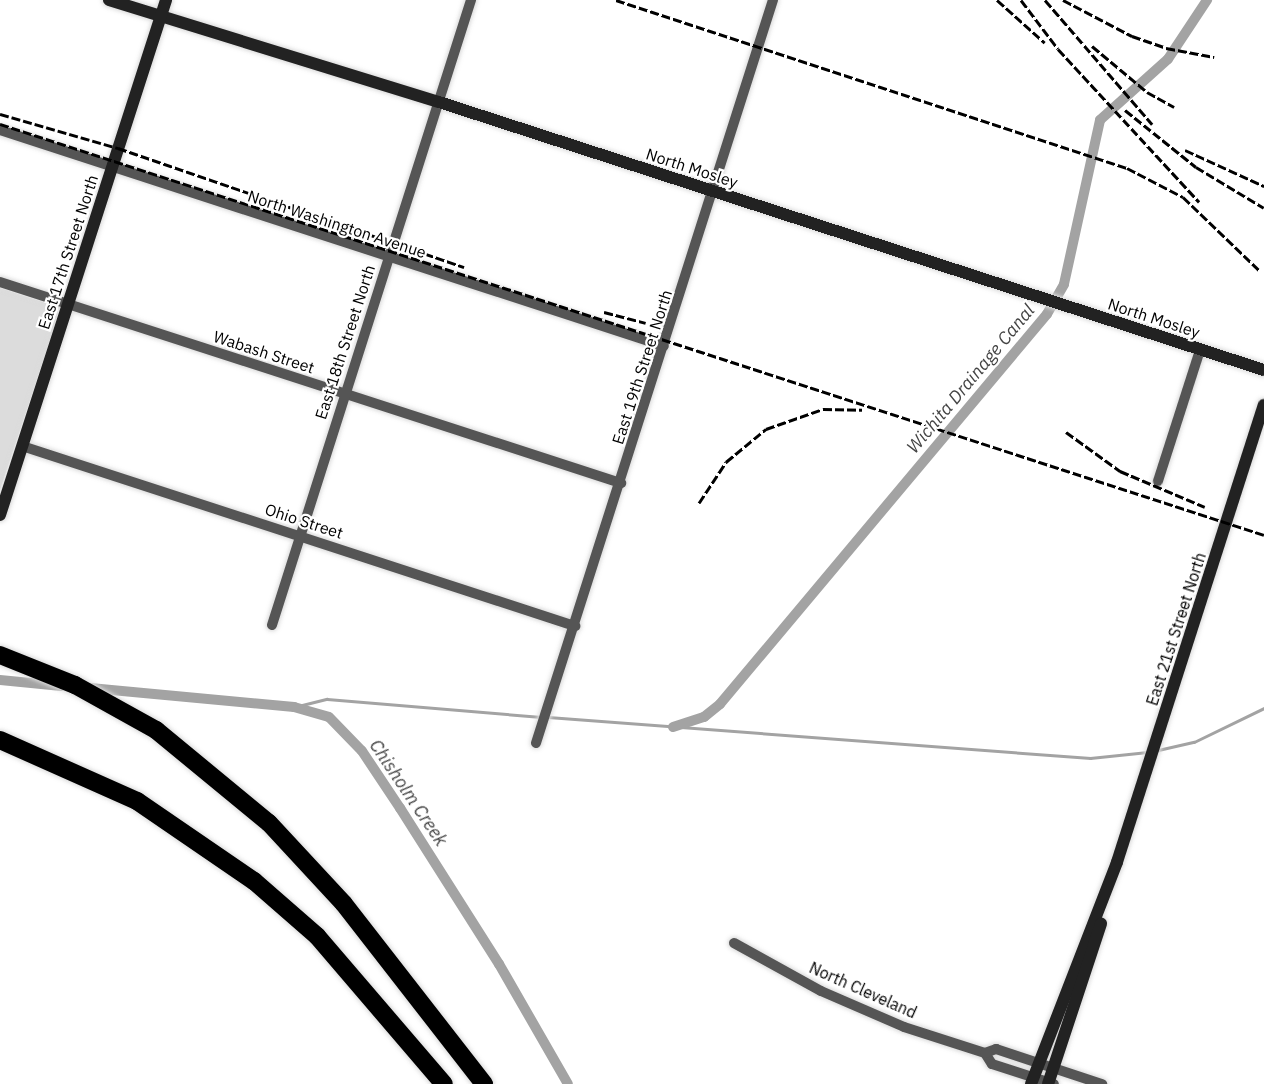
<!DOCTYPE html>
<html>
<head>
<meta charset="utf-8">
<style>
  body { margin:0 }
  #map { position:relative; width:1264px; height:1084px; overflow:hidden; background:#fff; font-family:"IBM Plex Sans",sans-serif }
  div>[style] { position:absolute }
  .green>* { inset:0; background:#dcdcdc }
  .stream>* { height:3px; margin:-1.5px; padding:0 1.5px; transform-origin:1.5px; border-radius:1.5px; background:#a3a3a3 }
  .canal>* { height:10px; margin:-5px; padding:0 5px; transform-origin:5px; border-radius:5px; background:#a3a3a3 }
  .roads { filter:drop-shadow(0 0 2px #dbdbdb) drop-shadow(0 0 2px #dbdbdb) }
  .street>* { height:10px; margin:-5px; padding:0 5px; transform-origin:5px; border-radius:5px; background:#555 }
  .secondary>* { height:12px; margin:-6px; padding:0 6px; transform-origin:6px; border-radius:6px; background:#222 }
  .highway>* { height:18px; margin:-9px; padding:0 9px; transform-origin:9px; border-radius:9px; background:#000 }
  .rail>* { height:3px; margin-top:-1.5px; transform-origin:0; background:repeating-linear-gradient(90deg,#000 0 9px,transparent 0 12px) }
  span { translate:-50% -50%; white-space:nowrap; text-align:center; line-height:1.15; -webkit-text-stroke:4.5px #fff; paint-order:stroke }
  .street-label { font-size:16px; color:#000 }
  .water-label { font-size:18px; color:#444; font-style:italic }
</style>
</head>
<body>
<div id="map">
  <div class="green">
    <div style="clip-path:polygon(0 288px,55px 306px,59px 313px,0 490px)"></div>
  </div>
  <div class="stream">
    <div style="left:294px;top:707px;width:34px;rotate:-14deg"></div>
    <div style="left:327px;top:699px;width:215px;rotate:4.8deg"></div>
    <div style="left:548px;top:717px;width:544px;rotate:4.33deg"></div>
    <div style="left:1090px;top:758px;width:58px;rotate:-5.9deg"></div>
    <div style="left:1158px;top:750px;width:37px;rotate:-13deg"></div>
    <div style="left:1194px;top:742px;width:78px;rotate:-25.9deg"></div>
  </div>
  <div class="canal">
    <div style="left:0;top:680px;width:62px;rotate:5.5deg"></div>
    <div style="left:90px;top:688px;width:205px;rotate:5.3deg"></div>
    <div style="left:294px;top:707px;width:36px;rotate:16deg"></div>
    <div style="left:329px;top:717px;width:47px;rotate:45.9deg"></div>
    <div style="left:362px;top:751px;width:69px;rotate:56.3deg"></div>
    <div style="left:400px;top:808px;width:185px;rotate:57.6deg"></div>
    <div style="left:499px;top:964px;width:138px;rotate:60.1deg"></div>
    <div style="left:673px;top:727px;width:33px;rotate:-18deg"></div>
    <div style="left:704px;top:717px;width:21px;rotate:-39deg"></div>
    <div style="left:720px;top:704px;width:509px;rotate:-50.02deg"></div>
    <div style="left:1047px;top:314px;width:34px;rotate:-60deg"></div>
    <div style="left:1064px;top:284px;width:168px;rotate:-77.6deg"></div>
    <div style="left:1100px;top:120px;width:91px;rotate:-41.9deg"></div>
    <div style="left:1168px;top:59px;width:71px;rotate:-56.5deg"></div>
  </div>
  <div class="roads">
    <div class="street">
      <div style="left:0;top:130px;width:698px;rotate:18.02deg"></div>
      <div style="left:0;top:282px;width:653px;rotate:17.94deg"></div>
      <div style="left:22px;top:446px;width:582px;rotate:18.03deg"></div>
      <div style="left:1158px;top:481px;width:138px;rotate:-72.2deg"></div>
      <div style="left:272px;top:625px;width:656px;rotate:-72.34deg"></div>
      <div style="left:536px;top:743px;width:780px;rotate:-72.31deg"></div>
      <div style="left:734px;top:943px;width:99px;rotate:28.9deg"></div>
      <div style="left:821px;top:991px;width:90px;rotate:23.4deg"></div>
      <div style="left:904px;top:1027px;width:85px;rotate:17.8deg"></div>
      <div style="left:985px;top:1053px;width:13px;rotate:58deg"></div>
      <div style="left:992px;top:1064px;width:65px;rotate:17.9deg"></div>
      <div style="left:985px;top:1053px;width:12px;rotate:-20deg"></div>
      <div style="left:996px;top:1049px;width:112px;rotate:18.3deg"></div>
    </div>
    <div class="secondary">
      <div style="left:109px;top:0;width:345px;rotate:17.2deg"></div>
      <div style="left:439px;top:102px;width:867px;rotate:18deg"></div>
      <div style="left:0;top:515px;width:541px;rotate:-72.13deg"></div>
      <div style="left:1031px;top:1084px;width:238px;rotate:-68.8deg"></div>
      <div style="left:1117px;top:862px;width:480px;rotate:-72.2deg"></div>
      <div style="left:1048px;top:1084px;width:169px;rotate:-71.7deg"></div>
    </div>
    <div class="highway">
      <div style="left:0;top:655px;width:81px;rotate:21.8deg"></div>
      <div style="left:75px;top:685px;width:93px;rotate:29.1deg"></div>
      <div style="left:156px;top:730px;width:146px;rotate:39.5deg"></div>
      <div style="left:269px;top:823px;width:110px;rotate:47.2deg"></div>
      <div style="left:344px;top:904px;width:228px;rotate:52.1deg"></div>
      <div style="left:0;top:740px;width:150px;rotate:24deg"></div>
      <div style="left:137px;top:801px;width:142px;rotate:34.4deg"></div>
      <div style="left:254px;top:881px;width:84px;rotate:41.1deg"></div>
      <div style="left:317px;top:936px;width:195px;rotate:49.4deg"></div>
    </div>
  </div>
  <div class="rail">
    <div style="left:616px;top:0;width:538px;rotate:18.2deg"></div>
    <div style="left:1127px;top:168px;width:63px;rotate:27.4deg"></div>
    <div style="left:1183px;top:197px;width:107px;rotate:43.9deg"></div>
    <div style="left:997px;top:0;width:64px;rotate:41.9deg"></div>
    <div style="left:1021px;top:0;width:61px;rotate:52.9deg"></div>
    <div style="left:1058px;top:49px;width:208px;rotate:47.3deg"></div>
    <div style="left:1045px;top:0;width:164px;rotate:49.2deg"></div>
    <div style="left:1063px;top:0;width:78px;rotate:27.6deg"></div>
    <div style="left:1132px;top:36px;width:36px;rotate:19deg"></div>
    <div style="left:1166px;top:48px;width:49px;rotate:10.6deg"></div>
    <div style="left:1092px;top:46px;width:72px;rotate:39.9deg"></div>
    <div style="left:1147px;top:92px;width:31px;rotate:29deg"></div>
    <div style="left:1125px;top:110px;width:91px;rotate:38.8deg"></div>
    <div style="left:1196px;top:167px;width:79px;rotate:31.1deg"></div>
    <div style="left:0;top:114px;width:123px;rotate:16.1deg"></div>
    <div style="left:118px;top:148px;width:366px;rotate:19deg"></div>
    <div style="left:0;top:124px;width:1329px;rotate:18.01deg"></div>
    <div style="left:1185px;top:150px;width:87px;rotate:24.5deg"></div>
    <div style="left:604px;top:312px;width:43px;rotate:14.7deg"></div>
    <div style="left:1066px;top:432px;width:67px;rotate:35.8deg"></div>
    <div style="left:1120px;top:471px;width:92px;rotate:23deg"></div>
    <div style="left:699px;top:503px;width:49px;rotate:-56.6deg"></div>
    <div style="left:726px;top:462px;width:52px;rotate:-39.5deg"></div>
    <div style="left:766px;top:429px;width:60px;rotate:-19.3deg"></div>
    <div style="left:823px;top:409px;width:39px;rotate:1deg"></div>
  </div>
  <div class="street-label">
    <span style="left:692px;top:168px;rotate:18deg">North Mosley</span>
    <span style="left:337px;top:224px;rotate:18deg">North Washington Avenue</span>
    <span style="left:68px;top:252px;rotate:-72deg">East 17th Street North</span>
    <span style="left:1154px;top:318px;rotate:18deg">North Mosley</span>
    <span style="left:345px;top:342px;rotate:-72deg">East 18th Street North</span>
    <span style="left:264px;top:352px;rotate:18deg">Wabash Street</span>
    <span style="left:642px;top:367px;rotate:-72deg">East 19th Street North</span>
    <span style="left:304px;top:521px;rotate:18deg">Ohio Street</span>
    <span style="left:1176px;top:629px;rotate:-72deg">East 21st Street North</span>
    <span style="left:863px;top:990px;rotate:24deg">North Cleveland</span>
  </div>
  <div class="water-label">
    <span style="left:971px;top:379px;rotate:-50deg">Wichita Drainage Canal</span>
    <span style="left:408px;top:793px;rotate:56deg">Chisholm Creek</span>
  </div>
</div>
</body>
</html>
